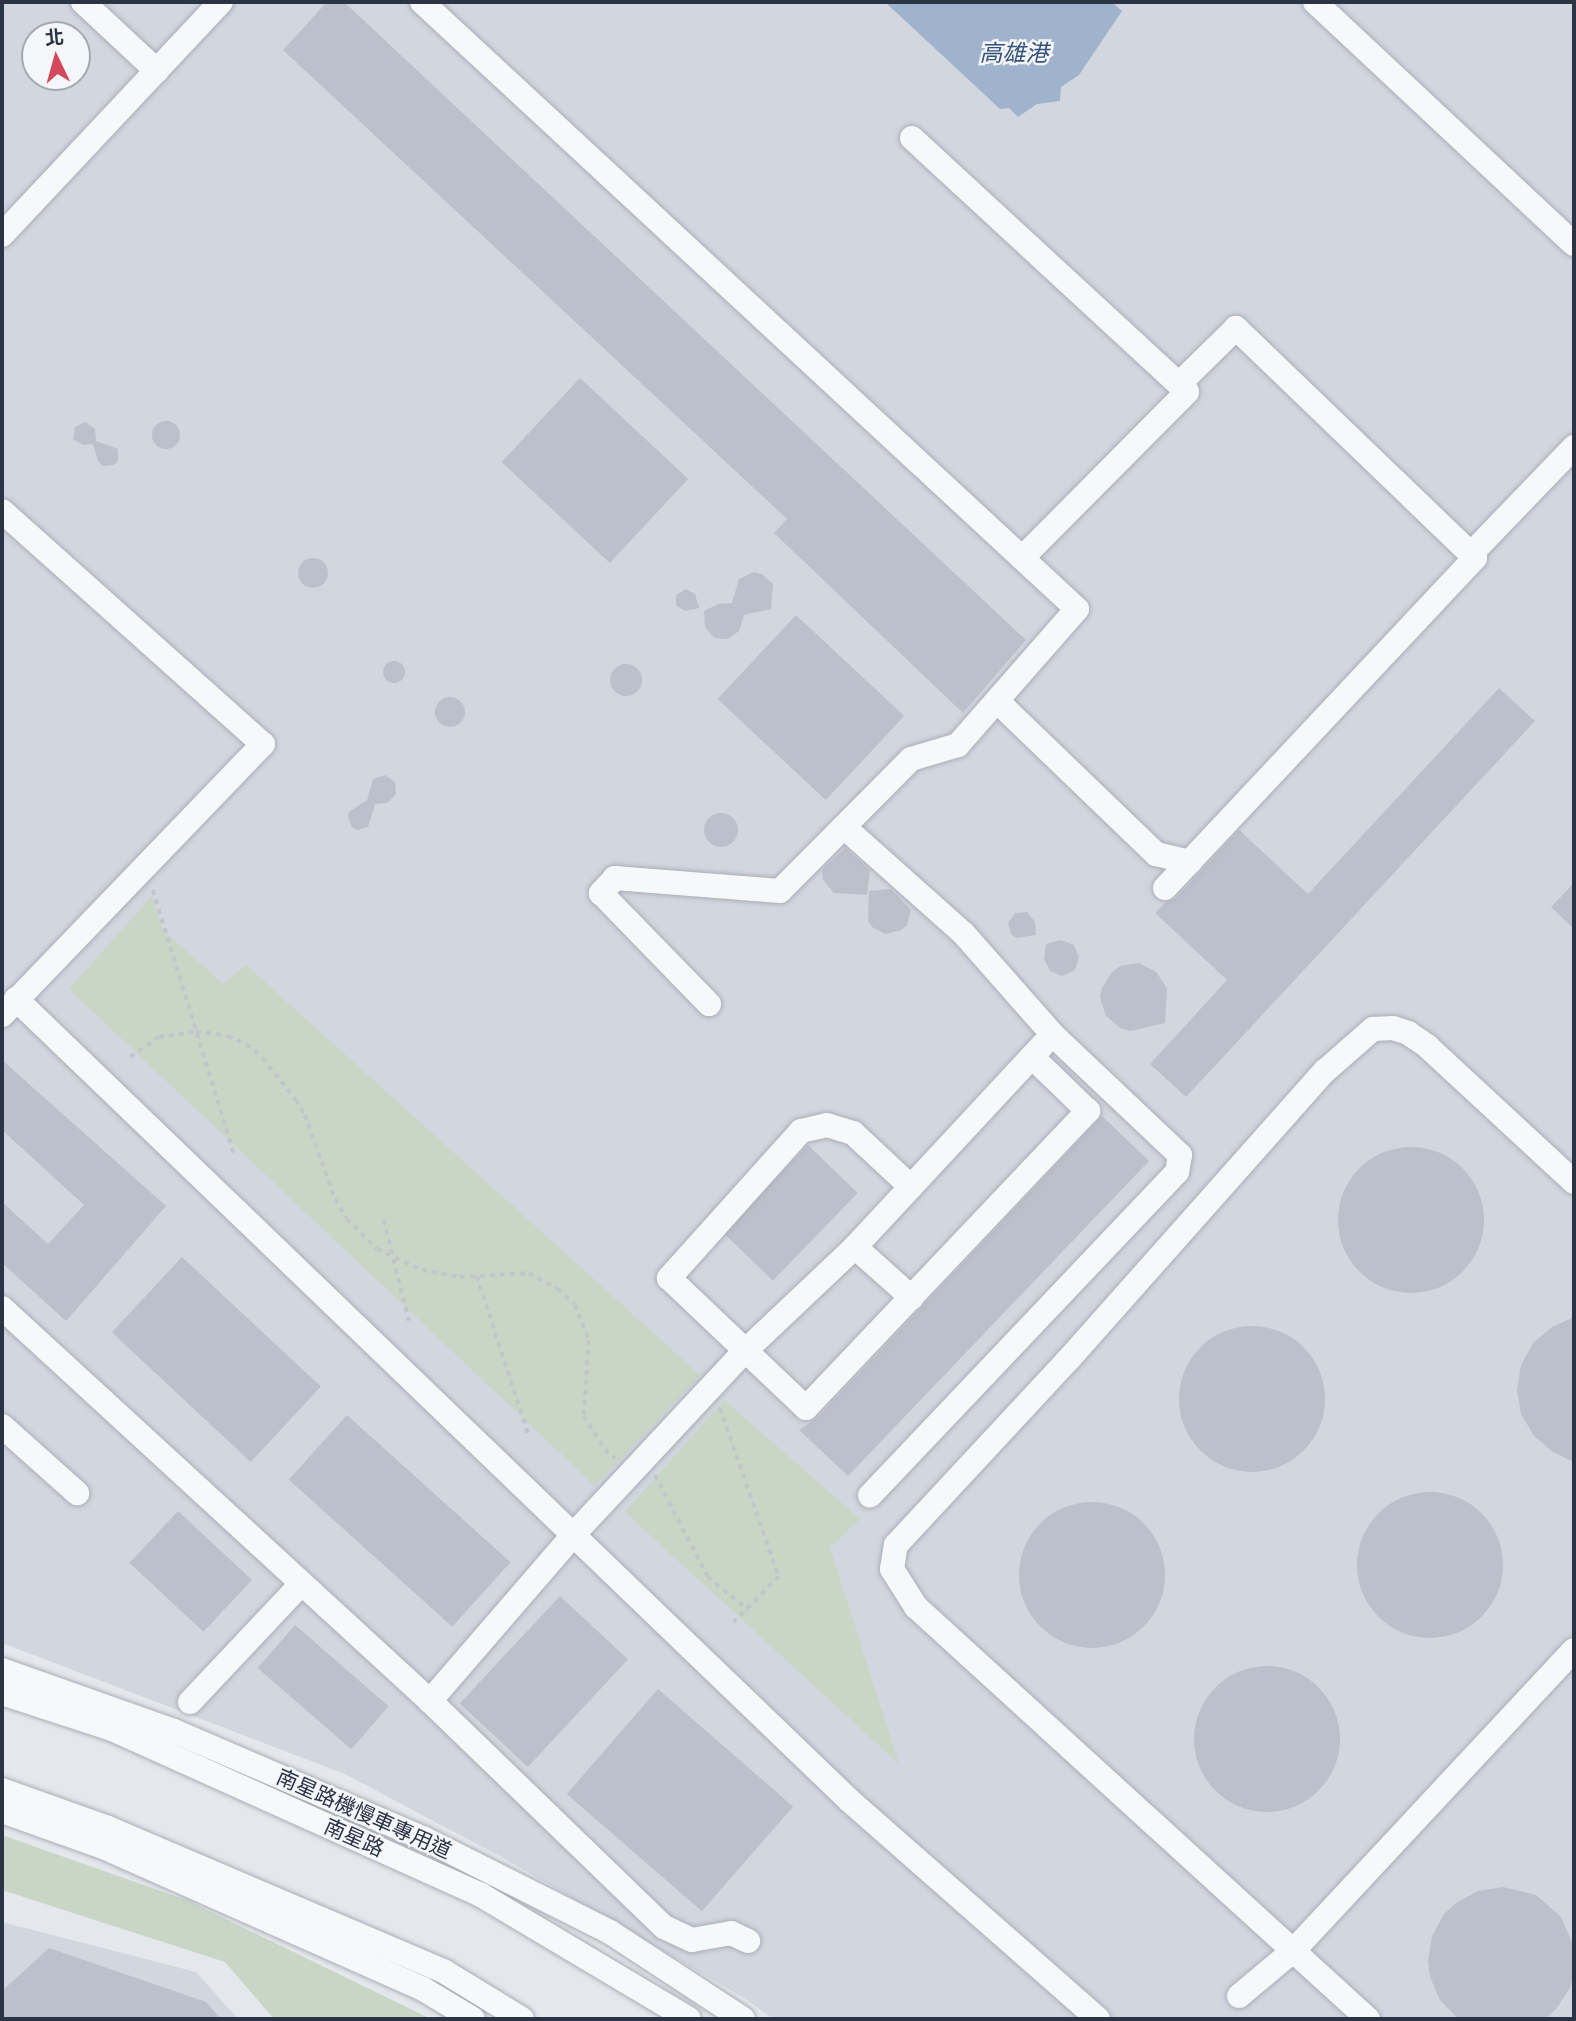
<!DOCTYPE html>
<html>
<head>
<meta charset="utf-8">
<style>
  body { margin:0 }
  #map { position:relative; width:1576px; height:2021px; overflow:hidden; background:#e4e7ec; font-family:Raleway,"Noto Sans TC",sans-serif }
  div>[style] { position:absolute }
  .built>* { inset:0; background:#d2d6de }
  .green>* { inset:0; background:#c9d6c5 }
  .water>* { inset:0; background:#9fb4cc }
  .building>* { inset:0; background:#bbc0ca; transform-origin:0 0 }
  .round { border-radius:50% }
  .path>* { height:3.5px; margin-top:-1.75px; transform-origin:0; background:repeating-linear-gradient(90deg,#c2c5cb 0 5px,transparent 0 10px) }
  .roads { filter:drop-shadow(0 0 2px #a9aeb7) drop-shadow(0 0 2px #a9aeb7) }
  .minor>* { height:24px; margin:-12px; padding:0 12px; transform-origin:12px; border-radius:12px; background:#f7f8fa }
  span { translate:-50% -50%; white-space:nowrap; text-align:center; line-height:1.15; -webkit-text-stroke:5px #f4f6f9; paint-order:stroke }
  .street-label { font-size:21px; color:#2b3445 }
  .water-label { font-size:23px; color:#34527a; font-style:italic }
  .frame { position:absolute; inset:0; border:4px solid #2b3445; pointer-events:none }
  .north { position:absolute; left:21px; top:21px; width:70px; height:70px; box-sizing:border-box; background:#f4f6f9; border:2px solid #a4a8b1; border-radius:50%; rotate:355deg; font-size:19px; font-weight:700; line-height:28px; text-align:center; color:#2b3445 }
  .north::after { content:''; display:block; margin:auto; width:24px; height:32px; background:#d1495b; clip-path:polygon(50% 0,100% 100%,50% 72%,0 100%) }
</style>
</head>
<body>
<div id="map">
  <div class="built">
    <div style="clip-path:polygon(evenodd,2px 2px,895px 2px,1122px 11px,1112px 2px,1574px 2px,1574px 2019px,773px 2019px,744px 1998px,505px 1859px,345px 1774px,2px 1643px,2px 2px,35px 35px,77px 35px,77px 77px,35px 77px,35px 35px)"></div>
    <div style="clip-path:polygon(2px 1922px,196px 1972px,238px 2019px,2px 2019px)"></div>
  </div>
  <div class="green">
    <div style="clip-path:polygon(152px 896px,163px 930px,223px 984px,246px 965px,700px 1375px,595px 1486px,69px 989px)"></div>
    <div style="clip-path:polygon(724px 1400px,860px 1519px,830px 1548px,899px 1764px,625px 1512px)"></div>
    <div style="clip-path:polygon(2px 1835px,189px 1901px,431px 2019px,274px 2019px,225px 1962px,2px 1890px)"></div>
  </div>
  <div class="water">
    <div style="clip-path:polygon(885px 2px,1112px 2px,1122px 11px,1079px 75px,1061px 87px,1060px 101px,1037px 104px,1018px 117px,1009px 108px,1000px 109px)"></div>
  </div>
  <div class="building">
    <div style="clip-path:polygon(327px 2px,344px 2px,1026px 640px,963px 713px,774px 533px,787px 519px,283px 50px)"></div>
    <div style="left:580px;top:378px;width:148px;height:115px;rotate:43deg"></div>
    <div class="round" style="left:152px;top:421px;width:28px;height:28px"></div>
    <div style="clip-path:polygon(85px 422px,95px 429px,96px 441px,118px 449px,118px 461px,114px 465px,103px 466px,98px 461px,93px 444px,83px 445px,73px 439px,75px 427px)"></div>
    <div class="round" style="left:298px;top:558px;width:30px;height:30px"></div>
    <div style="clip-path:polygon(754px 572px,762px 574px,773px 584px,771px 609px,744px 615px,739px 631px,728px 639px,714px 638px,705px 627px,704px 611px,718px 604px,732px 603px,739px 579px)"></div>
    <div style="clip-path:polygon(686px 589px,695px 594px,699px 608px,686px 611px,676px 606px,676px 595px)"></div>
    <div style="left:796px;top:615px;width:148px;height:115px;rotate:43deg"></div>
    <div class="round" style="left:383px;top:661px;width:22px;height:22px"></div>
    <div class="round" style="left:610px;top:664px;width:32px;height:32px"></div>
    <div style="clip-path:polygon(1499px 688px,1535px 721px,1186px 1097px,1150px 1064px,1227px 980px,1155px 913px,1166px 902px,1176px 898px,1239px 830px,1308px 894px)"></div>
    <div class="round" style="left:435px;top:697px;width:30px;height:30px"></div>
    <div style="clip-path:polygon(385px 775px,395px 782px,396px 794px,387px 803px,375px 804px,368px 827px,357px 830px,352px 827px,348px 817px,349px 812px,367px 800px,373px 779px)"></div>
    <div class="round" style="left:704px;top:813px;width:34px;height:34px"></div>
    <div style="clip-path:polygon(845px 848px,870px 870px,867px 895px,834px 893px,823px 880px,822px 870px)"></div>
    <div style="clip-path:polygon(1574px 883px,1574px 929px,1551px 907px)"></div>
    <div style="clip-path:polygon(891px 889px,911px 910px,907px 925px,901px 930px,886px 934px,872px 927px,868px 921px,869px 891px)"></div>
    <div style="clip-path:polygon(1027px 912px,1035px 922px,1036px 935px,1016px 938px,1011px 934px,1008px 923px,1015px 913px)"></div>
    <div style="clip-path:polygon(1061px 940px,1074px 945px,1079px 957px,1075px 970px,1062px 976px,1050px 971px,1044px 959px,1046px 944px)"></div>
    <div style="clip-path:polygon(1139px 963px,1156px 972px,1167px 988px,1165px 1023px,1130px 1031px,1120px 1028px,1106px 1016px,1100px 997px,1102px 988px,1112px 972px,1120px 966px)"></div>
    <div style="clip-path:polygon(2px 1060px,166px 1206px,66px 1321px,2px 1263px,2px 1202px,48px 1244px,84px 1205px,2px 1130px)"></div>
    <div style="clip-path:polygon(1102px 1116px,1149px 1161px,848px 1476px,799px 1430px,817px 1418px)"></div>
    <div style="left:808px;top:1145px;width:69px;height:122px;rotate:44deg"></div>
    <div class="round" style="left:1338px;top:1147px;width:146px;height:146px"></div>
    <div style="left:182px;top:1257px;width:190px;height:103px;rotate:43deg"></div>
    <div style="clip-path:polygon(1574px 1317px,1574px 1462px,1553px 1452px,1534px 1436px,1521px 1414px,1517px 1390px,1521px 1365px,1533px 1343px,1552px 1327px)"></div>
    <div class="round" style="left:1179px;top:1326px;width:146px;height:146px"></div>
    <div style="left:347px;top:1415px;width:220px;height:87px;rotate:42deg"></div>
    <div class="round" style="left:1357px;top:1492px;width:146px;height:146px"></div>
    <div class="round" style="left:1019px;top:1502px;width:146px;height:146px"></div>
    <div style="left:178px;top:1511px;width:101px;height:71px;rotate:43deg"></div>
    <div style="left:560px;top:1596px;width:93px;height:147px;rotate:43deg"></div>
    <div style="left:295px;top:1625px;width:124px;height:57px;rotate:41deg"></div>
    <div class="round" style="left:1194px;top:1666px;width:146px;height:146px"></div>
    <div style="left:658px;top:1689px;width:179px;height:139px;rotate:41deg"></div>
    <div style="clip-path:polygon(1503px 1887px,1536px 1895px,1561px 1917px,1574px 1947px,1574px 1972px,1570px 1988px,1556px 2009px,1545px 2019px,1458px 2019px,1440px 2000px,1430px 1977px,1428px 1961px,1432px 1936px,1444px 1914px,1456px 1903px,1478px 1891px)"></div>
    <div style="clip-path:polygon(49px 1948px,206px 2002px,221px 2019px,2px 2019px,2px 1991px)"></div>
  </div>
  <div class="path">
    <div style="left:153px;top:890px;width:279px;rotate:72.9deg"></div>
    <div style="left:130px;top:1057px;width:35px;rotate:-35deg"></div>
    <div style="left:159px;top:1037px;width:37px;rotate:-9deg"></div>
    <div style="left:196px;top:1031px;width:32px;rotate:9deg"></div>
    <div style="left:228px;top:1036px;width:21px;rotate:23deg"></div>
    <div style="left:247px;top:1044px;width:21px;rotate:41deg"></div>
    <div style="left:263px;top:1058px;width:53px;rotate:51.8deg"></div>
    <div style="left:296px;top:1100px;width:17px;rotate:59deg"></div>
    <div style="left:305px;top:1115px;width:89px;rotate:70.3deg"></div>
    <div style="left:335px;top:1199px;width:23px;rotate:59deg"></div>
    <div style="left:347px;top:1219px;width:42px;rotate:45deg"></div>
    <div style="left:377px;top:1249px;width:50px;rotate:25deg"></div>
    <div style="left:422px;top:1270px;width:39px;rotate:10deg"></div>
    <div style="left:460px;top:1277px;width:69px;rotate:-3.3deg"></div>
    <div style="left:529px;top:1273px;width:33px;rotate:29deg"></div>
    <div style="left:558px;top:1289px;width:23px;rotate:43deg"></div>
    <div style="left:575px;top:1305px;width:38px;rotate:68deg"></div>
    <div style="left:589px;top:1340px;width:76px;rotate:93.8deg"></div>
    <div style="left:584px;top:1416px;width:40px;rotate:58deg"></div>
    <div style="left:605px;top:1450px;width:13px;rotate:39deg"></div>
    <div style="left:384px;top:1220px;width:104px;rotate:76.1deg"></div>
    <div style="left:477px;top:1276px;width:165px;rotate:72deg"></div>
    <div style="left:720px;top:1408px;width:179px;rotate:70.8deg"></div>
    <div style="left:779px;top:1577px;width:64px;rotate:135deg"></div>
    <div style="left:655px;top:1475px;width:115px;rotate:62.5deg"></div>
    <div style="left:708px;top:1577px;width:52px;rotate:39.5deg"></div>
  </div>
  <div class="roads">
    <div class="minor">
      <div style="left:83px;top:2px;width:101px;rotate:43deg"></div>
      <div style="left:422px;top:2px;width:893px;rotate:42.82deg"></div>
      <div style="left:1077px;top:609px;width:181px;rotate:131.2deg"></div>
      <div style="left:958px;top:745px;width:49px;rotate:163.4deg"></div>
      <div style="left:911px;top:759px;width:186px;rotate:134.8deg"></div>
      <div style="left:780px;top:891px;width:166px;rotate:-175.5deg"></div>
      <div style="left:615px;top:878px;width:21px;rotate:133deg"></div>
      <div style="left:601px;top:893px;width:155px;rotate:45.8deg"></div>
      <div style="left:1315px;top:2px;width:354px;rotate:43.1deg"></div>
      <div style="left:912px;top:138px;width:374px;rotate:42.7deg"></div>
      <div style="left:1187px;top:392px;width:234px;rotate:134.8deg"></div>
      <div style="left:2px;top:235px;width:320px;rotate:-46.8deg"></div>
      <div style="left:2px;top:511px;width:350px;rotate:41.8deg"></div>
      <div style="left:263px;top:744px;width:376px;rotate:133.9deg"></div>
      <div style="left:1471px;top:554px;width:149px;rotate:-46.1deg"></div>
      <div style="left:997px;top:701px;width:221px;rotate:43.9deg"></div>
      <div style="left:1156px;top:854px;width:35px;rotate:13deg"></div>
      <div style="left:844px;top:827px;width:161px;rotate:41.7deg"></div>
      <div style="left:964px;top:934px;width:135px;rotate:48.6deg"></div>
      <div style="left:1053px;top:1035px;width:175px;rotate:43.4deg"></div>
      <div style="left:1180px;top:1155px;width:17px;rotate:100deg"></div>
      <div style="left:1177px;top:1172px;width:446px;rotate:133.5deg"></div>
      <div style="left:1165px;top:888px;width:453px;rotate:-46.8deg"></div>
      <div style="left:1475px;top:558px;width:332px;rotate:-136.1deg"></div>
      <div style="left:1236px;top:328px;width:80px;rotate:135.5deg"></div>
      <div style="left:16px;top:999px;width:1157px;rotate:43.88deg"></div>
      <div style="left:850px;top:1801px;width:330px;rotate:41.3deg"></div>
      <div style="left:911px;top:1187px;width:79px;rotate:-137deg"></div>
      <div style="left:853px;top:1133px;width:27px;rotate:-163deg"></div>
      <div style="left:827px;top:1125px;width:27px;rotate:167deg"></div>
      <div style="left:801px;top:1131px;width:198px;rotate:131.9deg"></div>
      <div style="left:669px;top:1278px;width:189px;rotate:43.5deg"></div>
      <div style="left:806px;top:1408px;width:410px;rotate:-46.5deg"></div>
      <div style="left:1088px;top:1111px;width:78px;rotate:-136deg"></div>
      <div style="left:855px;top:1247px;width:76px;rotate:41.8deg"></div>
      <div style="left:2px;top:1308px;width:581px;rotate:42.56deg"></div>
      <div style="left:430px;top:1701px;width:325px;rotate:44deg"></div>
      <div style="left:664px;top:1927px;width:31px;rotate:25deg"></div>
      <div style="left:692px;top:1940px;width:40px;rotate:-10deg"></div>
      <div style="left:731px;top:1933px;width:19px;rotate:25deg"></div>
      <div style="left:2px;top:1426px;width:101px;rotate:41.8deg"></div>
      <div style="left:2px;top:1670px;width:182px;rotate:19.5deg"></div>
      <div style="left:174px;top:1731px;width:271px;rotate:23.3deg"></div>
      <div style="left:423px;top:1838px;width:209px;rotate:26.7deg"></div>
      <div style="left:610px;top:1932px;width:159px;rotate:33.2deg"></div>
      <div style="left:2px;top:1693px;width:116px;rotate:18.1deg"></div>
      <div style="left:112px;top:1729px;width:405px;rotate:24.2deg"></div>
      <div style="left:481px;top:1895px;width:242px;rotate:30.8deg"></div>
      <div style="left:430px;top:1701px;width:221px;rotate:-49.2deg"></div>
      <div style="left:574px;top:1534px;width:249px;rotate:-47deg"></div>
      <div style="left:744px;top:1352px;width:153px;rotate:-43.4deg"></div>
      <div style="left:855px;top:1247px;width:276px;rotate:-47.1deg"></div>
      <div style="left:190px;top:1702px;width:163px;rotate:-46.7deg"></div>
      <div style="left:2px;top:1790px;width:113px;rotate:19.7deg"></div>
      <div style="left:108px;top:1828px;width:366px;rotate:23.1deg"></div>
      <div style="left:445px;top:1972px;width:90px;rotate:31.4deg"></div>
      <div style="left:2px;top:1811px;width:107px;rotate:19.6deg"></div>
      <div style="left:103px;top:1847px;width:350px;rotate:23.9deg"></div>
      <div style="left:423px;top:1989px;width:58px;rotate:31deg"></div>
      <div style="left:1239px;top:1996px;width:72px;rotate:-39.9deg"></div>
      <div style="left:1294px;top:1950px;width:410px;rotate:-47deg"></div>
      <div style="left:1368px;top:2019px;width:612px;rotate:-137.65deg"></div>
      <div style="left:916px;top:1607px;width:45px;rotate:-122.3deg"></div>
      <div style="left:892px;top:1569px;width:24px;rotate:-81deg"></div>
      <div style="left:896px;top:1545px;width:253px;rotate:-47.1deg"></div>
      <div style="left:1068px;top:1360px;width:387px;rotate:-48.4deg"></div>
      <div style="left:1325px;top:1071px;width:64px;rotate:-41.2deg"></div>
      <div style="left:1373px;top:1029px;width:20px;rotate:-3deg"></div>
      <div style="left:1393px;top:1028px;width:16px;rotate:18deg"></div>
      <div style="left:1408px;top:1033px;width:23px;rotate:34deg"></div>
      <div style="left:1427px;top:1046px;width:200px;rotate:42.8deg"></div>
    </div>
  </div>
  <div class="street-label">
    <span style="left:364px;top:1814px;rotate:24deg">南星路機慢車專用道</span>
    <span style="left:354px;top:1838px;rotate:24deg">南星路</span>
  </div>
  <div class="water-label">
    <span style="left:1014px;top:53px">高雄港</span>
  </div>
  <div class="frame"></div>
  <div class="north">北</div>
</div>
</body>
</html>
